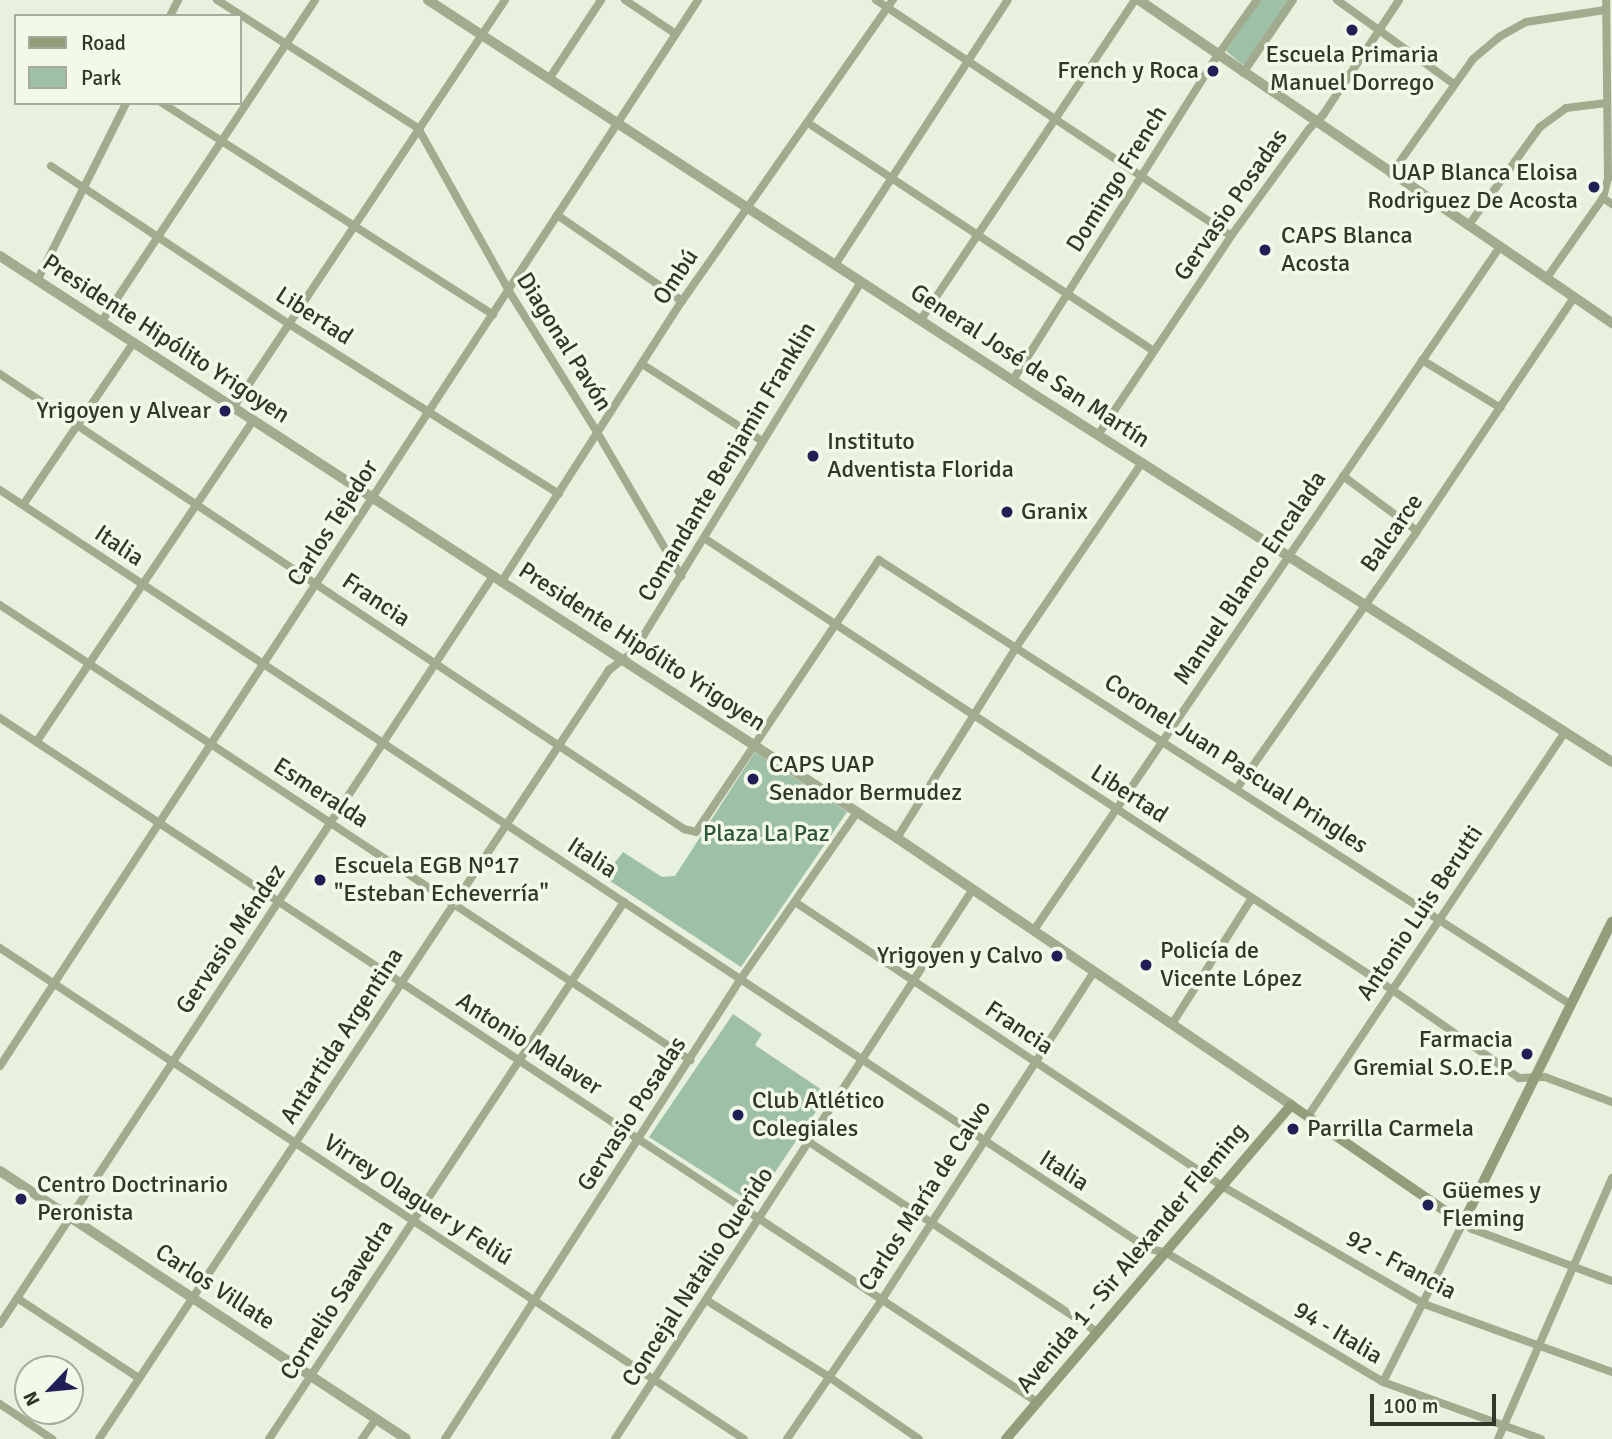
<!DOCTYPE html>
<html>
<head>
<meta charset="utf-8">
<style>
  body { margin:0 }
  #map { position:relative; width:1612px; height:1439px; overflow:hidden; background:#e8f1dd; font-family:Signika,sans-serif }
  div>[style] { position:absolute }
  .green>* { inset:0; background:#9ec0a7 }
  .minor>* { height:8px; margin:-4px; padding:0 4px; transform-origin:4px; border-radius:4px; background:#a1ac8f }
  .tertiary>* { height:10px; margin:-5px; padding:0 5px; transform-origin:5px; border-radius:5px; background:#a1ac8f }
  .secondary>* { height:10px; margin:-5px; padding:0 5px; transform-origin:5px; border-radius:5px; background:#929d7b }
  .dots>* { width:19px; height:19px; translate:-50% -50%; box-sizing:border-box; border:4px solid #f2f9e9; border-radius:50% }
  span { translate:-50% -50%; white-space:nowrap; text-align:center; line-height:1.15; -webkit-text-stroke:7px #f2f9e9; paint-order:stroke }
  .poi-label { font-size:24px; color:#333729 }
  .right { translate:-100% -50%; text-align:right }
  .left { translate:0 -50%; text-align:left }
  .street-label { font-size:24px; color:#333729 }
  .park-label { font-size:24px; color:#2e5439 }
  .legend { position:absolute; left:14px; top:14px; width:228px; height:91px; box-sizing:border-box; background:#f2f9e9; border:2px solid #a6ab9c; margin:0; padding:9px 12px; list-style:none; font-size:21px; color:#333729 }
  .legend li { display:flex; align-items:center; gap:14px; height:35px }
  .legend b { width:35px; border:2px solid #a6ab9c }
  .north { position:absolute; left:14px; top:1355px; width:70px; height:70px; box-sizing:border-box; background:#f2f9e9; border:2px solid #a6ab9c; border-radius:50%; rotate:244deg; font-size:19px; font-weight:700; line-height:28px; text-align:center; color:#333729 }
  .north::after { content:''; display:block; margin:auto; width:24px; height:32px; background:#202057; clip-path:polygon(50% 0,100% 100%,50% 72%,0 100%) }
  .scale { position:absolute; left:1370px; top:1394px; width:126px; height:32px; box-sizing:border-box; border:4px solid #333729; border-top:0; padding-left:9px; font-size:21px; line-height:24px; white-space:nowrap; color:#333729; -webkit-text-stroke:5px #f2f9e9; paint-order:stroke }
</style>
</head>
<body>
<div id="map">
  <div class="green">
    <div style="clip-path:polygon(1261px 0,1290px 0,1246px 65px,1242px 64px,1226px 51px)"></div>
    <div style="clip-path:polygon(755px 752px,847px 812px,741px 967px,604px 877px,623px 852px,662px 877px,675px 876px)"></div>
    <div style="clip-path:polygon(733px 1014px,762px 1034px,755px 1045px,828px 1094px,756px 1200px,749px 1201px,649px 1137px)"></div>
  </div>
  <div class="minor">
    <div style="left:217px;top:0;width:238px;rotate:32.5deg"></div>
    <div style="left:418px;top:128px;width:187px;rotate:60.8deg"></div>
    <div style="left:509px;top:291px;width:166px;rotate:58deg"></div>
    <div style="left:597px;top:432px;width:167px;rotate:59.7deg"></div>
    <div style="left:625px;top:0;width:61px;rotate:33.7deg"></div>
    <div style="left:876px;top:0;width:426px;rotate:33.6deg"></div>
    <div style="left:1337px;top:0;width:144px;rotate:35.7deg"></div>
    <div style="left:170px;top:16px;width:18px;rotate:-63deg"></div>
    <div style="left:1243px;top:73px;width:88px;rotate:-55.6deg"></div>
    <div style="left:549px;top:79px;width:95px;rotate:-56.6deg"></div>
    <div style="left:162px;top:103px;width:393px;rotate:32.6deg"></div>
    <div style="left:808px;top:123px;width:414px;rotate:33.4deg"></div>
    <div style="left:51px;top:166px;width:286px;rotate:33.6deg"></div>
    <div style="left:289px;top:324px;width:319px;rotate:32.2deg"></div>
    <div style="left:1391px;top:174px;width:141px;rotate:-54.5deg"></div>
    <div style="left:1473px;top:59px;width:34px;rotate:-40deg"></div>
    <div style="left:1499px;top:37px;width:31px;rotate:-29deg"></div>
    <div style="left:1526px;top:22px;width:80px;rotate:-8.6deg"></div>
    <div style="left:1603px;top:198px;width:11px;rotate:34deg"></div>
    <div style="left:557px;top:215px;width:152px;rotate:34.5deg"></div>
    <div style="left:1468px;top:226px;width:122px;rotate:-54deg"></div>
    <div style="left:1540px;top:127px;width:32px;rotate:-36deg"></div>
    <div style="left:1566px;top:108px;width:39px;rotate:-7deg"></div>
    <div style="left:835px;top:265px;width:316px;rotate:-56.9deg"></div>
    <div style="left:38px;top:279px;width:197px;rotate:-63.4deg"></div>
    <div style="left:1546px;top:279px;width:99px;rotate:-54.9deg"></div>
    <div style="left:1603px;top:198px;width:21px;rotate:-76deg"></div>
    <div style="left:1608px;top:178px;width:178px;rotate:-90.6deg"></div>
    <div style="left:102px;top:321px;width:385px;rotate:-56.4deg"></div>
    <div style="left:920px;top:321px;width:386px;rotate:-56.2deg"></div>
    <div style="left:1422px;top:360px;width:92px;rotate:31.3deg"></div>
    <div style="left:642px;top:364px;width:143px;rotate:32.7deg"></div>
    <div style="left:0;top:374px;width:822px;rotate:33.63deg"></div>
    <div style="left:684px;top:829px;width:12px;rotate:14deg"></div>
    <div style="left:696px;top:832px;width:328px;rotate:-56.1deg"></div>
    <div style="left:879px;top:560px;width:821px;rotate:32.72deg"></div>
    <div style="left:1013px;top:380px;width:384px;rotate:-57.8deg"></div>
    <div style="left:1218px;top:55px;width:67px;rotate:-54.7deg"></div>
    <div style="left:233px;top:408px;width:490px;rotate:-56.3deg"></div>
    <div style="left:1098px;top:435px;width:239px;rotate:-56.2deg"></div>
    <div style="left:1231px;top:236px;width:132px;rotate:-53.9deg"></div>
    <div style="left:1309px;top:129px;width:20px;rotate:-45deg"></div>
    <div style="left:1323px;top:115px;width:138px;rotate:-56.5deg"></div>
    <div style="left:1343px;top:476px;width:92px;rotate:36.6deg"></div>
    <div style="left:0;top:490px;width:1377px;rotate:33.45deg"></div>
    <div style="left:1149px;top:1249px;width:16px;rotate:11deg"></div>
    <div style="left:1165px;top:1252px;width:254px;rotate:30.8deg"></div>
    <div style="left:1383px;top:1382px;width:168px;rotate:19.8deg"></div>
    <div style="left:23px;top:505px;width:196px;rotate:-55.8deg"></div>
    <div style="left:704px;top:538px;width:822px;rotate:33.28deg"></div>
    <div style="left:1391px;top:989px;width:156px;rotate:34.8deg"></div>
    <div style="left:1519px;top:1078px;width:26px;rotate:-2deg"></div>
    <div style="left:1545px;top:1077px;width:72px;rotate:20.5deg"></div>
    <div style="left:502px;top:581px;width:333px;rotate:-57.3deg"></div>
    <div style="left:682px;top:301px;width:368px;rotate:-55deg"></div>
    <div style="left:0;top:605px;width:827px;rotate:33.4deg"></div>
    <div style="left:0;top:718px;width:1242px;rotate:33.41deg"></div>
    <div style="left:37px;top:741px;width:386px;rotate:-56deg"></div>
    <div style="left:1238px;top:787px;width:312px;rotate:-55deg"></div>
    <div style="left:1417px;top:531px;width:282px;rotate:-56.1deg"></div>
    <div style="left:897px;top:838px;width:226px;rotate:-58deg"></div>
    <div style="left:1017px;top:646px;width:222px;rotate:-55.7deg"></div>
    <div style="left:795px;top:902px;width:513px;rotate:33.63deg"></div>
    <div style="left:1222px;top:1186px;width:234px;rotate:30.3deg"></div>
    <div style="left:1424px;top:1304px;width:200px;rotate:19.9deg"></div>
    <div style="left:1034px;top:930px;width:825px;rotate:-55.71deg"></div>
    <div style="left:0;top:948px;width:891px;rotate:33.42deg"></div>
    <div style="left:1172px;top:1024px;width:149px;rotate:-57.6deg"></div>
    <div style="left:0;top:1066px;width:1274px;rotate:-56.78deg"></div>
    <div style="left:1308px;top:1116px;width:462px;rotate:-56.2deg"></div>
    <div style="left:809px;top:1142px;width:345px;rotate:33.4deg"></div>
    <div style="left:17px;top:1298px;width:146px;rotate:33.3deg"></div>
    <div style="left:706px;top:1300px;width:145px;rotate:32deg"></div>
    <div style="left:829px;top:1377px;width:109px;rotate:34.6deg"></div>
    <div style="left:0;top:1324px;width:896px;rotate:-56.61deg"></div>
    <div style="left:1383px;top:1382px;width:178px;rotate:-63.3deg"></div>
    <div style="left:1463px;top:1223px;width:11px;rotate:34deg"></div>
    <div style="left:1472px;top:1229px;width:149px;rotate:20.4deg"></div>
    <div style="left:0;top:1404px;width:63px;rotate:33.9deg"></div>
    <div style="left:99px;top:1439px;width:923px;rotate:-56.45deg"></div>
    <div style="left:609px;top:670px;width:31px;rotate:-37deg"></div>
    <div style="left:634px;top:651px;width:433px;rotate:-58.4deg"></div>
    <div style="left:269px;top:1439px;width:644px;rotate:-56.53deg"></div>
    <div style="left:362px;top:1439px;width:24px;rotate:-55deg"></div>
    <div style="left:445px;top:1439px;width:546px;rotate:-57.27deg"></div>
    <div style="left:740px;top:980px;width:205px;rotate:-55.1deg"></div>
    <div style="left:615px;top:1439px;width:656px;rotate:-56.94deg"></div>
    <div style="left:787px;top:1439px;width:167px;rotate:-55.7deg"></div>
    <div style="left:881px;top:1301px;width:392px;rotate:-57.1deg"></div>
    <div style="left:1498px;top:1439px;width:285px;rotate:-66.4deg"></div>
  </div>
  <div class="tertiary">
    <div style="left:428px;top:0;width:724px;rotate:33.05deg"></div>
    <div style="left:1035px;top:395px;width:684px;rotate:32.46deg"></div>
    <div style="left:1139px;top:0;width:573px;rotate:34.33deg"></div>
    <div style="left:0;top:256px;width:1069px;rotate:32.98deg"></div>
    <div style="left:897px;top:838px;width:476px;rotate:34.1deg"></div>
    <div style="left:0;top:1171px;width:486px;rotate:33.4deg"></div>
  </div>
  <div class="secondary">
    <div style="left:1006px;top:1439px;width:439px;rotate:-49.5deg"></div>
    <div style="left:1291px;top:1105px;width:209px;rotate:34.5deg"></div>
    <div style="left:1463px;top:1223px;width:336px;rotate:-63.7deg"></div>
  </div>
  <div class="dots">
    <div style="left:1352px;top:30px;background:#202057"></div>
    <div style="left:1213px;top:71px;background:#202057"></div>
    <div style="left:1594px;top:187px;background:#202057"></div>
    <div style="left:1265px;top:250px;background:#202057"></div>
    <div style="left:225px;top:411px;background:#202057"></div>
    <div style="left:813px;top:456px;background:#202057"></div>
    <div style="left:1007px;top:512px;background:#202057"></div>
    <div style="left:753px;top:779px;background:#202057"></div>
    <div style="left:320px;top:880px;background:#202057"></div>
    <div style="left:1057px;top:956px;background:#202057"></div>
    <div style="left:1146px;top:965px;background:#202057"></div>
    <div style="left:1527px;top:1054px;background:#202057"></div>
    <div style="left:738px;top:1115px;background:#202057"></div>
    <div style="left:1293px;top:1129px;background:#202057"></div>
    <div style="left:21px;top:1199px;background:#202057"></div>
    <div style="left:1428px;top:1205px;background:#202057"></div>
  </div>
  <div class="poi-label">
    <span style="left:1352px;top:69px">Escuela Primaria<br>Manuel Dorrego</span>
    <span class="right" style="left:1199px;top:71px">French y Roca</span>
    <span class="right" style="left:1578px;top:187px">UAP Blanca Eloisa<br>Rodriguez De Acosta</span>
    <span class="left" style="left:1281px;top:250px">CAPS Blanca<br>Acosta</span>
    <span class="right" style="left:211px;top:411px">Yrigoyen y Alvear</span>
    <span class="left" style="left:827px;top:456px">Instituto<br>Adventista Florida</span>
    <span class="left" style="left:1021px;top:512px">Granix</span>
    <span class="left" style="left:769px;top:779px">CAPS UAP<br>Senador Bermudez</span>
    <span class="left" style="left:334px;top:880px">Escuela EGB Nº17<br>"Esteban Echeverría"</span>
    <span class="left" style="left:1160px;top:965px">Policía de<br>Vicente López</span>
    <span class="right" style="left:1043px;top:956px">Yrigoyen y Calvo</span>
    <span class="right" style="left:1513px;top:1054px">Farmacia<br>Gremial S.O.E.P</span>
    <span class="left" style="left:752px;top:1115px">Club Atlético<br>Colegiales</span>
    <span class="left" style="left:1307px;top:1129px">Parrilla Carmela</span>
    <span class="left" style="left:37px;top:1199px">Centro Doctrinario<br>Peronista</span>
    <span class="left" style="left:1442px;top:1205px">Güemes y<br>Fleming</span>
  </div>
  <div class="street-label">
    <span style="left:1117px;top:179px;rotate:-58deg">Domingo French</span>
    <span style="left:1231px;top:205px;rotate:-55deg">Gervasio Posadas</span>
    <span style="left:676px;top:277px;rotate:-56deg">Ombú</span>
    <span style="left:314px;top:316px;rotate:33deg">Libertad</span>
    <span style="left:166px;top:339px;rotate:33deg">Presidente Hipólito Yrigoyen</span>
    <span style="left:564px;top:342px;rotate:58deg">Diagonal Pavón</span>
    <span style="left:1030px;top:366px;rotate:33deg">General José de San Martín</span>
    <span style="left:727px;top:462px;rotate:-59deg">Comandante Benjamin Franklin</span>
    <span style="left:333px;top:523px;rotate:-57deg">Carlos Tejedor</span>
    <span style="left:1392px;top:533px;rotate:-55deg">Balcarce</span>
    <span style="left:119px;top:546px;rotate:34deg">Italia</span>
    <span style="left:1250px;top:578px;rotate:-56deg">Manuel Blanco Encalada</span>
    <span style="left:376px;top:600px;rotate:34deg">Francia</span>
    <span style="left:642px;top:647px;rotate:33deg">Presidente Hipólito Yrigoyen</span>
    <span style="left:1236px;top:764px;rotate:33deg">Coronel Juan Pascual Pringles</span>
    <span style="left:321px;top:793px;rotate:33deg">Esmeralda</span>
    <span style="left:1129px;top:794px;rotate:33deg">Libertad</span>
    <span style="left:592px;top:858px;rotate:33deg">Italia</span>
    <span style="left:1420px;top:913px;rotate:-56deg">Antonio Luis Berutti</span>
    <span style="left:231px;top:939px;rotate:-56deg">Gervasio Méndez</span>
    <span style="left:1019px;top:1028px;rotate:34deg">Francia</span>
    <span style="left:342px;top:1036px;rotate:-57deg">Antartida Argentina</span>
    <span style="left:529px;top:1044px;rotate:33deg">Antonio Malaver</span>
    <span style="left:632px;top:1114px;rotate:-57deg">Gervasio Posadas</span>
    <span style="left:1064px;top:1171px;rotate:33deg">Italia</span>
    <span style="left:925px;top:1196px;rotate:-57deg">Carlos María de Calvo</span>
    <span style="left:418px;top:1200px;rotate:33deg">Virrey Olaguer y Feliú</span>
    <span style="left:1132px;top:1258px;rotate:-50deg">Avenida 1 - Sir Alexander Fleming</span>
    <span style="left:1401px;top:1265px;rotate:28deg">92 - Francia</span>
    <span style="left:698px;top:1277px;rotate:-57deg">Concejal Natalio Querido</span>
    <span style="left:215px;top:1287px;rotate:33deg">Carlos Villate</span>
    <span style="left:337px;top:1300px;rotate:-57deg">Cornelio Saavedra</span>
    <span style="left:1338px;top:1333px;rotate:31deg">94 - Italia</span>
  </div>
  <div class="park-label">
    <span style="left:766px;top:834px">Plaza La Paz</span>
  </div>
  <ul class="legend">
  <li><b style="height:9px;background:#929d7b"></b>Road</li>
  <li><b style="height:19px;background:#9ec0a7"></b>Park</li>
  </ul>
  <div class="north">N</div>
  <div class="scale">100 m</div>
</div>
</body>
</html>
